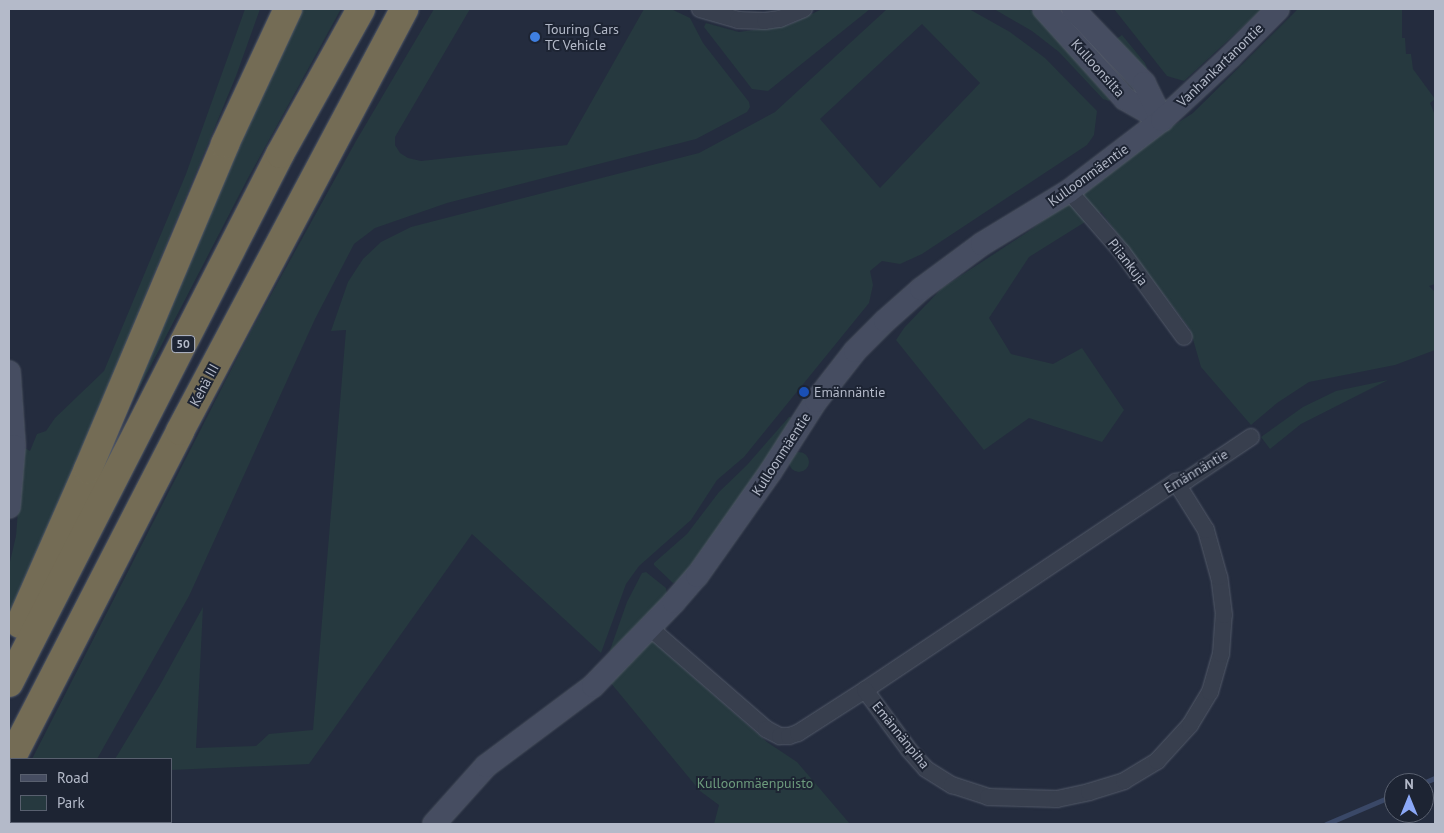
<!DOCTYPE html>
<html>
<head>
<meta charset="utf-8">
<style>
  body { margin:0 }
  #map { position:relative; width:1444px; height:833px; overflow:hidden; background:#242c3e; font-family:"PT Sans",sans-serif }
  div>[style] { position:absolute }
  .green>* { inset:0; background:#26393f }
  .round { border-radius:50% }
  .stream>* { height:5px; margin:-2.5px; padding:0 2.5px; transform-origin:2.5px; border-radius:2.5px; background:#3a4867 }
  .roads { filter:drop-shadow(0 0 1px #535a69) drop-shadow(0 0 1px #535a69) }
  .street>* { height:16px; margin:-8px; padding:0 8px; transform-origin:8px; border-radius:8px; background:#383f4e }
  .secondary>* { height:22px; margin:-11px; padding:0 11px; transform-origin:11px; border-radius:11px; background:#464d61 }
  .highway>* { height:28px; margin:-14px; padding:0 14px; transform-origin:14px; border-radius:14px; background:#746c55 }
  .dots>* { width:14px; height:14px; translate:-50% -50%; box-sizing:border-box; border:2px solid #1d2433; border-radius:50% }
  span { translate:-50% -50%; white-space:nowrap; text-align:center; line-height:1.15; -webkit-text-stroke:4px #1d2433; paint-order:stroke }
  .shield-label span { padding:1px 4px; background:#1d2433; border:1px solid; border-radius:4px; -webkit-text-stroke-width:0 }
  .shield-label { font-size:12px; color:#b4bac9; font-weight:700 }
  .poi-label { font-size:14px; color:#b4bac9 }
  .left { translate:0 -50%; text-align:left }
  .street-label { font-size:14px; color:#b4bac9 }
  .park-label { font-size:14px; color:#6c9a7c }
  .frame { position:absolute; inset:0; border:10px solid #b4bac9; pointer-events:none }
  .legend { position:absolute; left:10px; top:758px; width:162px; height:65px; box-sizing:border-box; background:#1d2433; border:1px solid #59606f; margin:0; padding:6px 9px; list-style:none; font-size:15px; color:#b4bac9 }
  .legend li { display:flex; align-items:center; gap:10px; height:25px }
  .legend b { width:25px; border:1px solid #59606f }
  .north { position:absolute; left:1384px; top:773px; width:50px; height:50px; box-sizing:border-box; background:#1d2433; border:1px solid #59606f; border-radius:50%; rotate:0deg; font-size:14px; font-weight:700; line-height:20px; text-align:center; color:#b4bac9 }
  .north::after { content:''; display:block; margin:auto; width:18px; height:22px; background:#8ba8f7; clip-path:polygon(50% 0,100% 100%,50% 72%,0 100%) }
</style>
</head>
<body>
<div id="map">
  <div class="green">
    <div style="clip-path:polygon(245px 9px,260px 9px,236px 76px,9px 625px,9px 566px,16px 536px,23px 447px,30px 451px,37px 434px,46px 431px,55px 418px,104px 371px,186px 174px)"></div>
    <div style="clip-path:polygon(297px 9px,341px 9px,247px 180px,104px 456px)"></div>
    <div style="clip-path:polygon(434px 9px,470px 9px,395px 137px,395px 145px,400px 153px,408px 158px,421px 161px,567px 145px,644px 9px,671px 9px,690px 18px,703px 43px,749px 102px,750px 107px,747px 112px,696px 139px,447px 203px,375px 228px,354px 244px,315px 319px,189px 596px,97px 759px,32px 759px,252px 329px,356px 141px)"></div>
    <div style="clip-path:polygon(822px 9px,870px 9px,768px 91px,752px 89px,704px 27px,706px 23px,739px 32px,789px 25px)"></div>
    <div style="clip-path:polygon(evenodd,887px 9px,969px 9px,1010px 32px,1045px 58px,1097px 111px,1094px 135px,1087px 145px,922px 254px,900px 264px,882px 261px,870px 271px,873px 285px,869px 303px,744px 457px,717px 480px,691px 520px,639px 566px,626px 584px,601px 653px,472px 534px,309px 764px,171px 770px,171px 759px,115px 759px,160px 685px,203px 607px,196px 748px,256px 746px,269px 734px,313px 730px,346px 330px,331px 331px,348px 282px,363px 259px,381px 242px,411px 227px,699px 153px,775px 112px,887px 9px,922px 24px,980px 83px,880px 188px,820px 119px,922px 24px)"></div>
    <div style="clip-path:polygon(994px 9px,1030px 9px,1111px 98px,1109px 101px,1103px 99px,1059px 52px,1032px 31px)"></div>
    <div style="clip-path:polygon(1114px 9px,1262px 9px,1184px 81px,1167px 76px)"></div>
    <div style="clip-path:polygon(1298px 9px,1402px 9px,1402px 38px,1405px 38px,1406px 54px,1411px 54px,1413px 69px,1435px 99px,1430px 103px,1435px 115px,1435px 284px,1429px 286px,1435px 292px,1435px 350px,1395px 365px,1309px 382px,1277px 403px,1251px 425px,1201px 367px,1190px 329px,1101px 212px,1029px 257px,989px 318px,1011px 354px,1053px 364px,1082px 348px,1124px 410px,1102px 442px,1029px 418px,984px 450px,896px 340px,904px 328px,942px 288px,1029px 231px,1149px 141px,1193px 113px)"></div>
    <div style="clip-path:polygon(1122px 35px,1145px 63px,1147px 68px,1145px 74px,1116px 39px)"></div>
    <div style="clip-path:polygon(1388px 380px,1301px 424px,1270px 449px,1261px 437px,1303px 407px,1336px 391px)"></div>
    <div style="clip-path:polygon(789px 417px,791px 417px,784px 438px,679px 581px,673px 583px,654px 565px,654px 563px,687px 534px,719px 492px,747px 465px)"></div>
    <div class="round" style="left:789px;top:452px;width:20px;height:20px"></div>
    <div style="clip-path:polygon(646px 572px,666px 588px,667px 594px,609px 653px,627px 602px,642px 573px)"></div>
    <div style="clip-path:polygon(651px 640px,767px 742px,797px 762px,850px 824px,714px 824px,719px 805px,700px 791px,610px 682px)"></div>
    <div style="clip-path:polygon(11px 796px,11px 822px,56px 822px,55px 824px,9px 824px,9px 801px)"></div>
  </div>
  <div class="stream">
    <div style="left:1423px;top:783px;width:13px;rotate:-23deg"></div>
    <div style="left:1326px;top:824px;width:74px;rotate:-23.1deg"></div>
  </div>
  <div class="roads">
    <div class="street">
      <div style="left:700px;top:9px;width:40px;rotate:16deg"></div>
      <div style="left:738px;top:20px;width:27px;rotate:2deg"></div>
      <div style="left:765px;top:21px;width:15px;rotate:-8deg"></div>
      <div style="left:780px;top:19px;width:26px;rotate:-23deg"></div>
      <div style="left:1069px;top:191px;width:81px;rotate:49deg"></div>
      <div style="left:1122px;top:252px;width:105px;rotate:53.9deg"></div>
      <div style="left:650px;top:628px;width:154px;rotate:41deg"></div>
      <div style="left:766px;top:729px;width:16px;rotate:27deg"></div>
      <div style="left:780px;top:736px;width:9px"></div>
      <div style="left:789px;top:736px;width:9px;rotate:-18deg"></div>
      <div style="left:798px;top:733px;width:80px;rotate:-32.7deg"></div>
      <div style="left:865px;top:690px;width:374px;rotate:-33.8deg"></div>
      <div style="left:1176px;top:482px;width:11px;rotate:-10deg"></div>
      <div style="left:1187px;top:480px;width:77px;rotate:-33.9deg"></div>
      <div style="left:865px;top:690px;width:74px;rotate:53.7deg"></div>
      <div style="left:909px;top:750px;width:25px;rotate:48deg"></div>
      <div style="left:926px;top:769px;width:31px;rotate:32deg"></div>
      <div style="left:952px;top:785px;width:38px;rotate:18deg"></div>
      <div style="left:988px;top:797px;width:69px;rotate:1.7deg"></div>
      <div style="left:1057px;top:799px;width:33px;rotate:-12deg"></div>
      <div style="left:1089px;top:792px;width:37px;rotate:-17deg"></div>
      <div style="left:1124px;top:781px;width:39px;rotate:-31deg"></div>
      <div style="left:1157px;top:761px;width:49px;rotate:-47.5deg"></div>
      <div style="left:1190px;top:725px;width:39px;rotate:-59deg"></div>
      <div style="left:1210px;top:692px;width:40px;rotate:-74deg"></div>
      <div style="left:1221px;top:654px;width:39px;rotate:-86deg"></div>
      <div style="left:1224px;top:615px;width:38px;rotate:-97deg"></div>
      <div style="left:1219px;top:577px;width:49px;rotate:-105.5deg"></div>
      <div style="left:1206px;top:530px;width:57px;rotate:-122deg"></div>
    </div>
    <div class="secondary">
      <div style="left:1044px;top:9px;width:121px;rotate:48deg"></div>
      <div style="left:1125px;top:99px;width:43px;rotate:29.6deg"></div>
      <div style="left:1073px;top:9px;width:103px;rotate:46.2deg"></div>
      <div style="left:1144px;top:83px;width:41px;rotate:64.1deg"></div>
      <div style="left:9px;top:372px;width:74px;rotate:86.1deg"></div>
      <div style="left:14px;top:446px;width:61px;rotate:94.7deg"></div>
      <div style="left:434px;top:824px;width:78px;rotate:-48.1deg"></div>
      <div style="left:486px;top:766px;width:134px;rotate:-36.8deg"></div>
      <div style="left:593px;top:686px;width:117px;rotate:-46deg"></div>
      <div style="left:674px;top:602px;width:35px;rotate:-49deg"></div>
      <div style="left:697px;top:576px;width:128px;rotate:-54.8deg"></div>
      <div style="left:771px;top:471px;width:83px;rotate:-57.3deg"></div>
      <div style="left:816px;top:401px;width:63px;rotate:-52deg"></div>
      <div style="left:855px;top:351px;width:42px;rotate:-45deg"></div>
      <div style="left:885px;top:321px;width:48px;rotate:-41.6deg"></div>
      <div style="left:921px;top:289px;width:76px;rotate:-36.4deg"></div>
      <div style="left:982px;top:244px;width:102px;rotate:-31.3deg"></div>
      <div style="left:1069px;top:191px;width:117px;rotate:-37.4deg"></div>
      <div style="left:1162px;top:120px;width:94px;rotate:-42.8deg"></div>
      <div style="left:1231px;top:56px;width:66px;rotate:-45deg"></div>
    </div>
    <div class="highway">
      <div style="left:20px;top:624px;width:169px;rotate:-66.3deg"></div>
      <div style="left:88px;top:469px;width:353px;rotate:-67.1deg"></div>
      <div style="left:225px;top:144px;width:149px;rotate:-65deg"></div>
      <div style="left:9px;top:683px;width:594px;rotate:-62.87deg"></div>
      <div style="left:280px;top:154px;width:166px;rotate:-60.8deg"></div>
      <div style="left:9px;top:763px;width:373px;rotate:-62.7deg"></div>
      <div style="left:180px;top:431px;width:478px;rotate:-62deg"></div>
    </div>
  </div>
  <div class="dots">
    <div style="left:535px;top:37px;background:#3f7fe0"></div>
    <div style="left:804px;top:392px;background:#1a4fb4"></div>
  </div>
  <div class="shield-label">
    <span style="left:183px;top:344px">50</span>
  </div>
  <div class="poi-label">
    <span class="left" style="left:545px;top:37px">Touring Cars<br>TC Vehicle</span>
    <span class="left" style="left:814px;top:392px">Emännäntie</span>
  </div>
  <div class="street-label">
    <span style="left:1220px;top:65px;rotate:-44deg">Vanhankartanontie</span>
    <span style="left:1098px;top:68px;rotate:48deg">Kulloonsilta</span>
    <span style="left:1088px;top:175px;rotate:-36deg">Kulloonmäentie</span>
    <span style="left:1128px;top:262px;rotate:52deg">Piiankuja</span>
    <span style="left:204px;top:385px;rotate:-62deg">Kehä III</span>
    <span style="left:781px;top:454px;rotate:-57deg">Kulloonmäentie</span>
    <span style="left:1196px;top:471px;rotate:-31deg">Emännäntie</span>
    <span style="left:901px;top:735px;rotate:51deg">Emännänpiha</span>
  </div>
  <div class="park-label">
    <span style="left:755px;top:783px">Kulloonmäenpuisto</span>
  </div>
  <div class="frame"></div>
  <ul class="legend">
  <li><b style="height:6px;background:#464d61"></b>Road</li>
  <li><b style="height:14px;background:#26393f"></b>Park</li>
  </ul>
  <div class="north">N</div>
</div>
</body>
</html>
